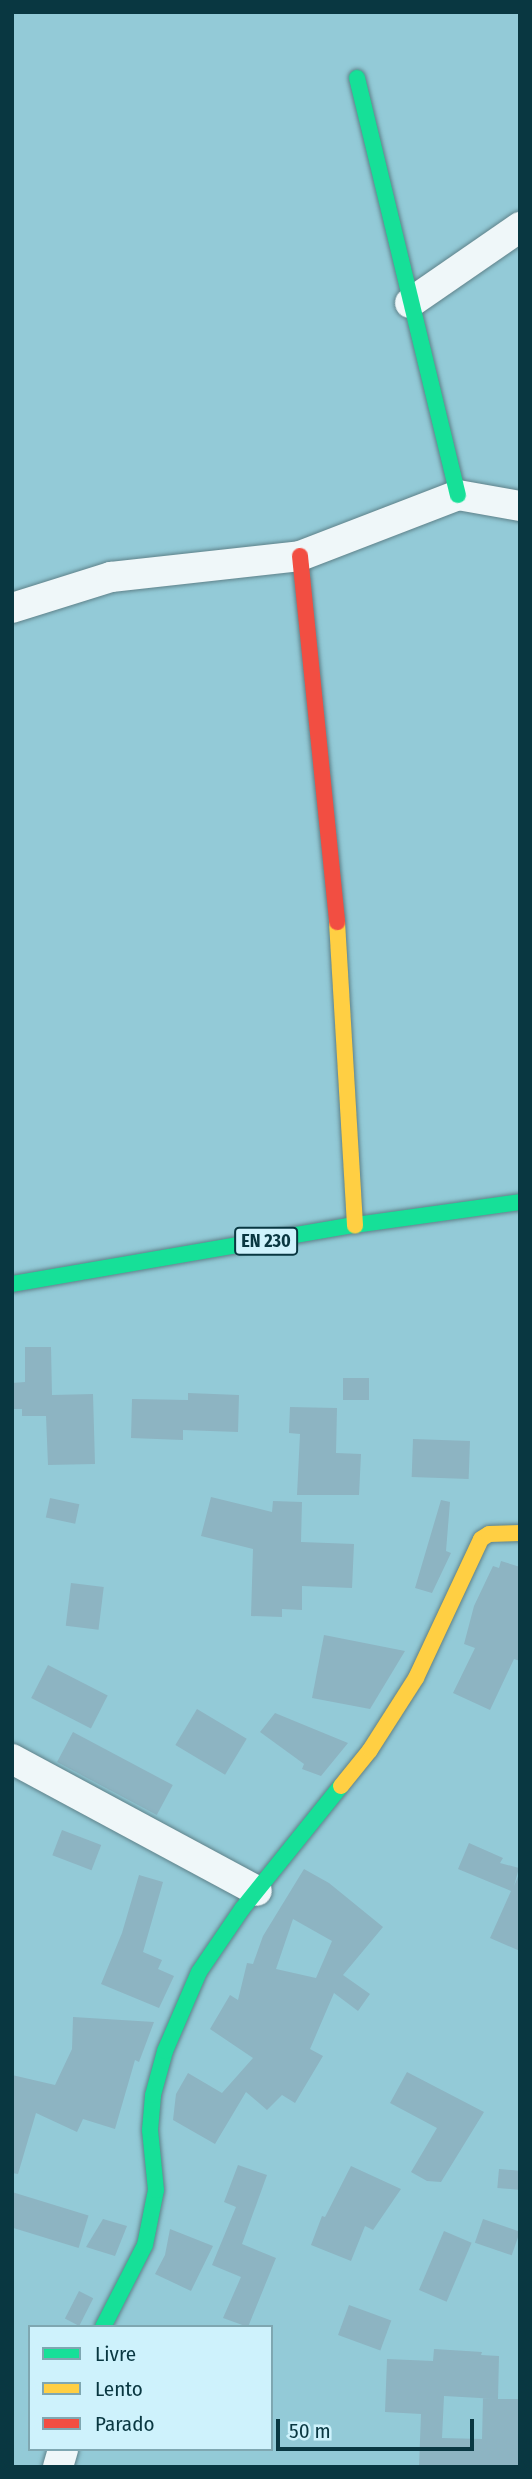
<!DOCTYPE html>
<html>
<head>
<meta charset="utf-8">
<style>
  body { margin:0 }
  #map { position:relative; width:532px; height:2479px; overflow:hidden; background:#93cad7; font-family:"Fira Sans Condensed",sans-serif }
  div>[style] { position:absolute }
  .building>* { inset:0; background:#8db4c2; transform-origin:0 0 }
  .roads { filter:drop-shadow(0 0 2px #5e8189) drop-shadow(0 0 2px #5e8189) }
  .street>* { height:30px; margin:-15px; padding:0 15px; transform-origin:15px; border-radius:15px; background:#eff7f9 }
  .fast>* { height:16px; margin:-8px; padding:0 8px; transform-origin:8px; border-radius:8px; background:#16e098 }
  .slow>* { height:16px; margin:-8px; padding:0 8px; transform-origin:8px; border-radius:8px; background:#ffcf43 }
  .jam>* { height:16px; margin:-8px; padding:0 8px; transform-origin:8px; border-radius:8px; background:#f24e42 }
  span { translate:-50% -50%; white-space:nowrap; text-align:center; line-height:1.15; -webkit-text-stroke:7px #cef2fc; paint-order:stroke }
  .shield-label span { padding:2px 5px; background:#cef2fc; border:2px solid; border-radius:5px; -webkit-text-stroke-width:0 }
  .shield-label { font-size:18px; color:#093741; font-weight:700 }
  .frame { position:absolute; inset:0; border:14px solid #093741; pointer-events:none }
  .legend { position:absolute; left:28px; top:2325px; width:245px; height:126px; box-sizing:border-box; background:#cef2fc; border:2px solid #7fa7b1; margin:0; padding:9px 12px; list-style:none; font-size:21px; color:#093741 }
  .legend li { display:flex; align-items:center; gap:14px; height:35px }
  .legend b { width:35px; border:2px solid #7fa7b1 }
  .scale { position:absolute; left:276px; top:2419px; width:198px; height:32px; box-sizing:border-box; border:4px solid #093741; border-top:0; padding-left:9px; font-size:21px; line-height:24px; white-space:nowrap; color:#093741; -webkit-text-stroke:5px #cef2fc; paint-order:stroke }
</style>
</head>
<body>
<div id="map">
  <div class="building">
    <div style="clip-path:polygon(25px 1347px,51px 1347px,52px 1395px,93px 1394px,95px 1464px,48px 1465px,46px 1416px,22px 1416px,22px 1409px,12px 1409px,12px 1383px,25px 1382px)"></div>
    <div style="left:343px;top:1378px;width:26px;height:22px"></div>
    <div style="clip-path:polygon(188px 1393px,239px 1395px,238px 1432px,183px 1430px,183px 1440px,131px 1438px,132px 1399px,188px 1400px)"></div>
    <div style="clip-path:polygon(290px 1407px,337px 1408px,336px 1453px,361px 1454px,359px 1495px,297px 1495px,300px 1434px,289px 1433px)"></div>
    <div style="left:413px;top:1439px;width:57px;height:38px;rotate:2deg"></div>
    <div style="clip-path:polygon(211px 1497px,272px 1512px,273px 1501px,302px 1502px,301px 1542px,354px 1544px,352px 1588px,302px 1586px,302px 1610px,282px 1609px,282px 1617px,251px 1616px,253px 1549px,201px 1536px)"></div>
    <div style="left:50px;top:1498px;width:30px;height:20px;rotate:12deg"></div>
    <div style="clip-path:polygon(441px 1500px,450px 1502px,446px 1551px,451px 1553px,432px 1593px,415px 1588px)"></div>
    <div style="clip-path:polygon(501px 1561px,520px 1567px,520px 1661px,514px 1659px,490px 1710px,453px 1693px,475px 1648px,464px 1644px,474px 1606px,493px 1566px,499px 1568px)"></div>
    <div style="left:71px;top:1583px;width:33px;height:43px;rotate:7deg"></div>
    <div style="clip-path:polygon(324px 1635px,405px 1651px,370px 1709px,312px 1698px)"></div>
    <div style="left:48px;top:1665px;width:67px;height:37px;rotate:27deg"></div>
    <div style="left:197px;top:1709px;width:58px;height:42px;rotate:31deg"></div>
    <div style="clip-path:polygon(275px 1713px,309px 1727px,348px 1743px,321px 1776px,302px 1769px,304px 1764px,260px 1732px)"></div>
    <div style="left:73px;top:1732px;width:113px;height:34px;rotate:28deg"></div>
    <div style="left:62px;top:1830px;width:42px;height:27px;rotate:21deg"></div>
    <div style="clip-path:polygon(469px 1843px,503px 1858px,500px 1863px,519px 1868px,514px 1886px,520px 1872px,520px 1951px,490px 1938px,511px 1891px,458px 1869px)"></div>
    <div style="clip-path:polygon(evenodd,304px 1869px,329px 1883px,383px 1927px,343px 1975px,370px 1994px,358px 2011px,334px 1993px,310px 2049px,323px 2056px,295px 2103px,282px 2095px,267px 2110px,246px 2092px,215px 2144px,173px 2120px,176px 2094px,188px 2073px,222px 2093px,253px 2058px,210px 2029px,230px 1995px,238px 2000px,247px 1963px,253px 1964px,263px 1936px,304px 1869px,293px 1919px,332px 1941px,316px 1978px,276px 1969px,293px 1919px)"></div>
    <div style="clip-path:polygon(139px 1875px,163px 1882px,143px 1952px,162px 1960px,158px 1969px,174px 1976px,159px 2008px,101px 1984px,122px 1933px)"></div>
    <div style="clip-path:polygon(73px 2017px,154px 2022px,139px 2062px,135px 2060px,115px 2129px,83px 2119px,77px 2132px,36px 2113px,18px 2174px,12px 2173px,12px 2075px,55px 2085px,72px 2049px)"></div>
    <div style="clip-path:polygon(407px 2072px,484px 2112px,441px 2182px,427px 2181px,411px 2172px,437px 2128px,390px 2103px)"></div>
    <div style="clip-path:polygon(238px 2165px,267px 2175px,242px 2244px,276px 2258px,248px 2327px,223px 2318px,241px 2277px,212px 2265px,236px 2207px,224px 2202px)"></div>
    <div style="clip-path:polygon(351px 2166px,401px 2189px,373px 2230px,365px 2226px,351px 2261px,311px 2245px,322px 2216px,325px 2217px)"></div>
    <div style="left:499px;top:2169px;width:21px;height:19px;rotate:5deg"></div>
    <div style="left:12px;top:2192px;width:80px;height:34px;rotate:17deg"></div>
    <div style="clip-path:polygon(103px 2219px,127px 2226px,115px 2256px,86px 2247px)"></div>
    <div style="left:483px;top:2219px;width:39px;height:25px;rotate:19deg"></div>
    <div style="clip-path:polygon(170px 2229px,213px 2246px,191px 2291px,155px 2274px,165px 2255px)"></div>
    <div style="left:444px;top:2231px;width:30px;height:64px;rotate:23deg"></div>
    <div style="left:79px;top:2291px;width:16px;height:31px;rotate:27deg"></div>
    <div style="left:349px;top:2305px;width:45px;height:32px;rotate:20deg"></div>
    <div style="clip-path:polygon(evenodd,434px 2349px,482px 2352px,481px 2355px,499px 2356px,498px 2399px,520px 2399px,520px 2467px,419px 2467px,421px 2414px,385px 2412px,387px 2359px,433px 2361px,434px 2349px,444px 2396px,498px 2399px,483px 2398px,482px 2439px,442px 2438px,444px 2396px)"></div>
  </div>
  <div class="roads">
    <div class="street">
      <div style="left:410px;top:303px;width:134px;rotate:-34.6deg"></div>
      <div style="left:12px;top:608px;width:104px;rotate:-17.4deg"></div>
      <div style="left:111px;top:577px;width:190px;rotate:-6.3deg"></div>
      <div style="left:300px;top:556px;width:169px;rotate:-21.1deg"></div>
      <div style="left:458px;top:495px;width:63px;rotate:10.1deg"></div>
      <div style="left:12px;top:1759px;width:278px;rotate:28.3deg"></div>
      <div style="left:58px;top:2467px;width:19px;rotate:-74deg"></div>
    </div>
    <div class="fast">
      <div style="left:357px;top:78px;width:429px;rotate:76.4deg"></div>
      <div style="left:12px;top:1284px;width:348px;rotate:-9.8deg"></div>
      <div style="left:355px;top:1225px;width:167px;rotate:-7.9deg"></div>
      <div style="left:103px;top:2327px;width:92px;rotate:-62.9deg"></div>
      <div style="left:145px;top:2245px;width:56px;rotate:-78.7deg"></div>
      <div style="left:156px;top:2190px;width:60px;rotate:-95.7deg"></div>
      <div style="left:150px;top:2130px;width:35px;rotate:-85deg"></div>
      <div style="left:153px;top:2095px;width:46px;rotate:-74.7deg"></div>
      <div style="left:165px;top:2051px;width:86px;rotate:-66.7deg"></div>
      <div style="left:199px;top:1972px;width:76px;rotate:-55.7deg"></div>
      <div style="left:242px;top:1909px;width:158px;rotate:-51.2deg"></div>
    </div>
    <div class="slow">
      <div style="left:337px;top:922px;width:304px;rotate:86.6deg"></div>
      <div style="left:341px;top:1786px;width:46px;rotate:-51.1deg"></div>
      <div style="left:370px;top:1750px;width:85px;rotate:-57.4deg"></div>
      <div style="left:416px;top:1678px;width:153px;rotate:-64.9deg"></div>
      <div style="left:481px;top:1539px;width:9px;rotate:-32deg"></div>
      <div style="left:489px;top:1534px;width:31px;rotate:-2deg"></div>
    </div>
    <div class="jam">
      <div style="left:300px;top:556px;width:368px;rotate:84.2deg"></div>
    </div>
  </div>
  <div class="shield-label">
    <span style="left:266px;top:1241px">EN 230</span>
  </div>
  <div class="frame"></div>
  <ul class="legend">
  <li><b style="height:9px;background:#16e098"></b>Livre</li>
  <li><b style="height:9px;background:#ffcf43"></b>Lento</li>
  <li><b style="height:9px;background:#f24e42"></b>Parado</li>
  </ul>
  <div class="scale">50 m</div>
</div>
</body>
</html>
